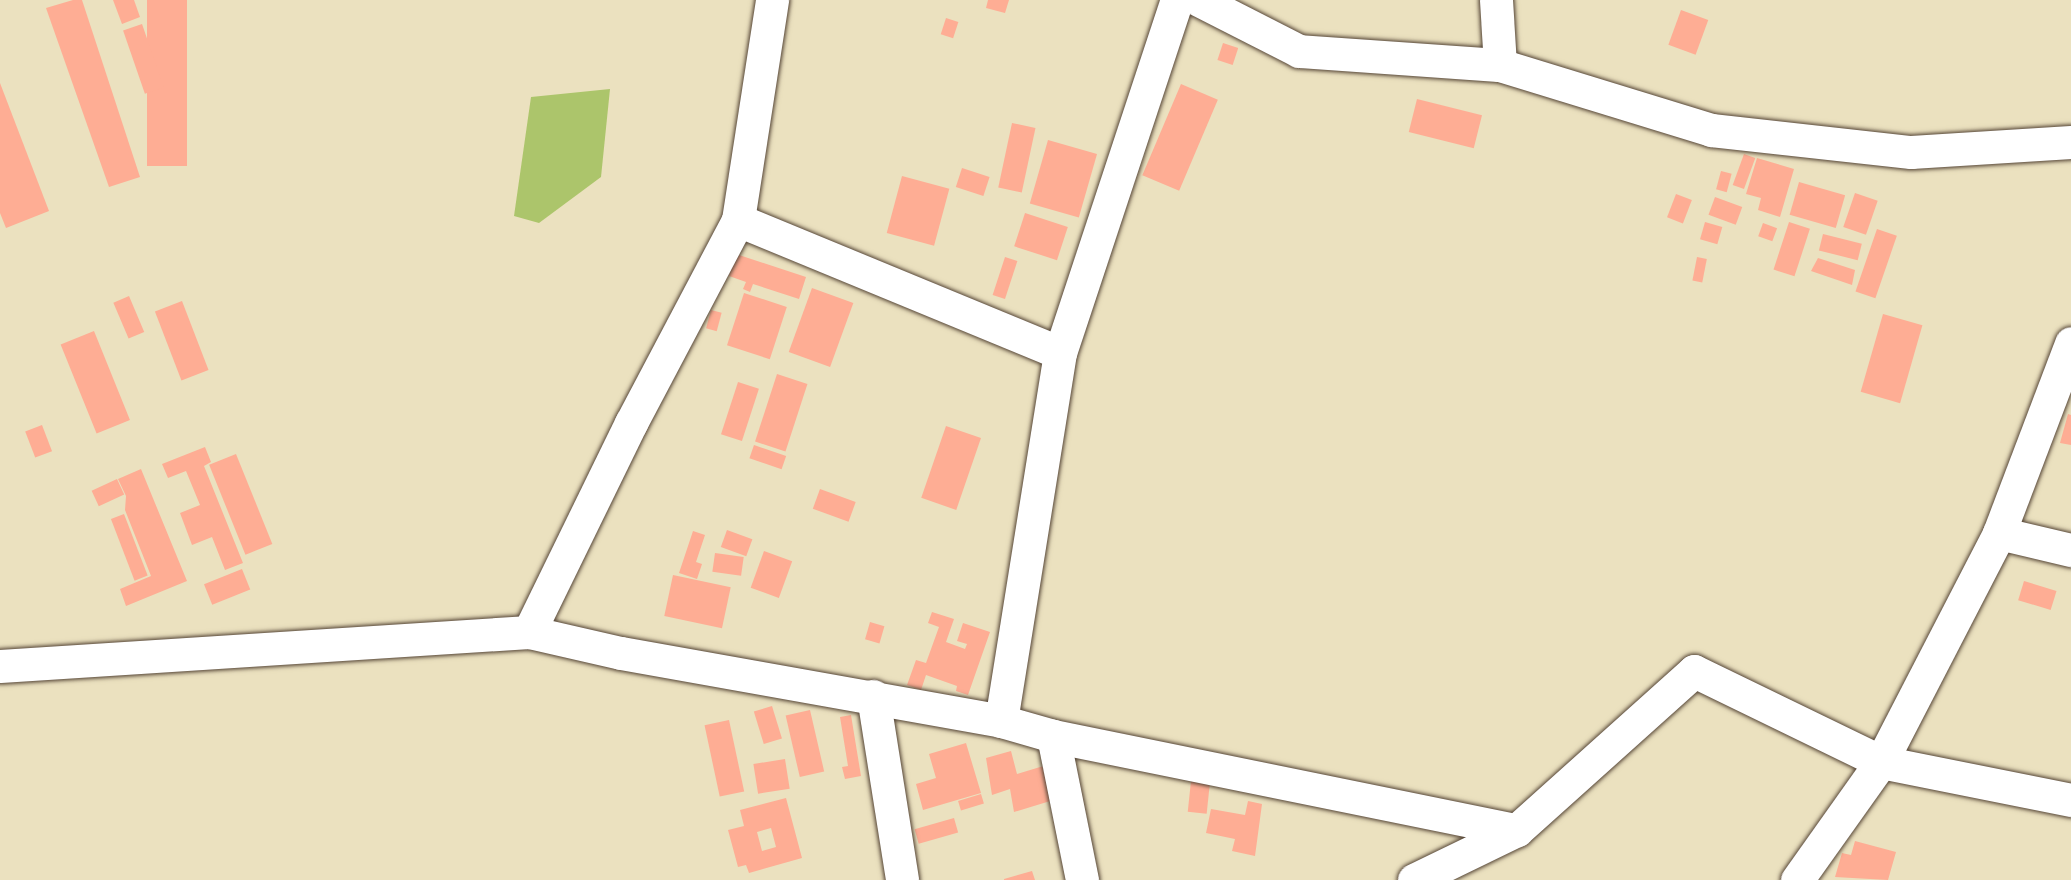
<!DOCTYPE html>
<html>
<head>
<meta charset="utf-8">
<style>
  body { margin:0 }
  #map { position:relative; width:2071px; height:880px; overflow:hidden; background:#ebe1bf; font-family:Kalam,sans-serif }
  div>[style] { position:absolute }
  .green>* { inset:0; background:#acc56b }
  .building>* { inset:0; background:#fead94; transform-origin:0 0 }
  .roads { filter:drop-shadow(0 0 2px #554536) drop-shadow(0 0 2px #554536) }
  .minor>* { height:33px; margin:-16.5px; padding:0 16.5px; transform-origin:16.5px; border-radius:16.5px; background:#fff }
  span { translate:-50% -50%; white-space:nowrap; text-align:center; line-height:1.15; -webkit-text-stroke:5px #fcf5e5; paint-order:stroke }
</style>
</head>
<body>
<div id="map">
  <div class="green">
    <div style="clip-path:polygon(610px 89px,601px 177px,539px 223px,514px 216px,531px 97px)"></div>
  </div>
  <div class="building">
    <div style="clip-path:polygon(73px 0,82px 0,140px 177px,109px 187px,46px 8px)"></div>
    <div style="clip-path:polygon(113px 0,134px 0,140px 17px,122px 24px)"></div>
    <div style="left:147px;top:0;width:40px;height:166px"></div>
    <div style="clip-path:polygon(988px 0,1009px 0,1005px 13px,986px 8px)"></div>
    <div style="left:1681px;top:10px;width:29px;height:37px;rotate:20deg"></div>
    <div style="left:946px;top:18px;width:13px;height:17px;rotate:18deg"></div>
    <div style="left:142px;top:24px;width:67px;height:20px;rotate:71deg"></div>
    <div style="left:1223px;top:43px;width:16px;height:18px;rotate:18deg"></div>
    <div style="clip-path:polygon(0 83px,49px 211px,6px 228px,0 213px)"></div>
    <div style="left:1181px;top:84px;width:40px;height:99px;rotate:23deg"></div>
    <div style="left:1417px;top:99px;width:67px;height:34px;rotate:14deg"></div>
    <div style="left:1012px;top:123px;width:24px;height:66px;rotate:12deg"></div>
    <div style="left:1048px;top:140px;width:51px;height:66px;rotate:16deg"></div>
    <div style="left:1744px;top:154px;width:12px;height:33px;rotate:20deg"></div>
    <div style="clip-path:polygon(1757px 158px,1794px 169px,1780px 217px,1758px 210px,1761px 198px,1746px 194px)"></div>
    <div style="left:962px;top:168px;width:29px;height:20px;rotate:18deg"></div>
    <div style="left:1721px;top:171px;width:11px;height:19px;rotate:15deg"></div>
    <div style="left:902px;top:176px;width:49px;height:59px;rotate:15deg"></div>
    <div style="left:1799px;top:182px;width:48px;height:34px;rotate:16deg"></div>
    <div style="left:1855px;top:193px;width:24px;height:36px;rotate:19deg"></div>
    <div style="left:1676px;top:194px;width:17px;height:25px;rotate:21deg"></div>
    <div style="left:1715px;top:197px;width:29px;height:19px;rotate:20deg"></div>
    <div style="left:1025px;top:213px;width:45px;height:35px;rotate:18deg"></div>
    <div style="left:1705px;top:222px;width:18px;height:18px;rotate:16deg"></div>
    <div style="left:1789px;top:222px;width:22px;height:50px;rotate:18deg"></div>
    <div style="left:1763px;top:223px;width:15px;height:14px;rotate:20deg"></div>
    <div style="left:1877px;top:229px;width:21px;height:66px;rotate:19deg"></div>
    <div style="left:1823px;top:234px;width:40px;height:17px;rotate:14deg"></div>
    <div style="clip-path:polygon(736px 254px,806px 277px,799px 299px,753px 284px,750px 292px,743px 289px,746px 282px,729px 276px)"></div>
    <div style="left:1005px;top:257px;width:13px;height:40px;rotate:18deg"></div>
    <div style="left:1697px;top:257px;width:10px;height:24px;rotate:11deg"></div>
    <div style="clip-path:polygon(1818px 258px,1855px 270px,1852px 285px,1811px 271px)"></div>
    <div style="left:812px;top:288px;width:44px;height:68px;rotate:20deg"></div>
    <div style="left:744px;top:293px;width:45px;height:55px;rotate:18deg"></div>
    <div style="left:129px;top:296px;width:39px;height:17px;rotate:67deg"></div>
    <div style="left:182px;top:301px;width:74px;height:29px;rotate:69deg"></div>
    <div style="left:711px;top:310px;width:11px;height:19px;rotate:15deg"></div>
    <div style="left:1883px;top:314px;width:41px;height:81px;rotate:16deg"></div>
    <div style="left:94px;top:331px;width:96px;height:36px;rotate:68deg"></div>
    <div style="left:777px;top:374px;width:32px;height:71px;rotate:18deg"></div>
    <div style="left:738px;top:382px;width:22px;height:55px;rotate:18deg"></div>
    <div style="clip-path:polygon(2068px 414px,2071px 415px,2071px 445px,2060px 443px)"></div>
    <div style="left:42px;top:425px;width:28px;height:18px;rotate:69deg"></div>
    <div style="left:946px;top:426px;width:37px;height:76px;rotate:19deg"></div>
    <div style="left:754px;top:445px;width:34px;height:14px;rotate:19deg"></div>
    <div style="clip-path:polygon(205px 447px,211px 462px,204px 466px,243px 563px,225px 570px,212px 537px,192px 545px,180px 513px,200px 505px,186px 471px,168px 478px,162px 464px)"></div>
    <div style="left:236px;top:454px;width:97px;height:29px;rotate:68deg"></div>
    <div style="clip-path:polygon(141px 469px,187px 581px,126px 606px,120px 589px,151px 576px,125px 510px,126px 496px,118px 479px)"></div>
    <div style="left:117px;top:479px;width:17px;height:28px;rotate:65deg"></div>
    <div style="left:820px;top:489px;width:38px;height:21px;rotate:20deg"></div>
    <div style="left:124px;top:514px;width:66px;height:14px;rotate:69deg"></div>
    <div style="left:727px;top:530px;width:27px;height:18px;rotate:20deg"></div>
    <div style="clip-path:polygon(693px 531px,705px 535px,696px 562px,702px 564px,697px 579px,679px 573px)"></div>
    <div style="left:764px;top:551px;width:30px;height:39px;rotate:20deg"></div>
    <div style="left:715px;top:553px;width:29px;height:19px;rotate:8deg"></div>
    <div style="left:242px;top:569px;width:22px;height:41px;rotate:68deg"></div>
    <div style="left:673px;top:575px;width:59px;height:42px;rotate:12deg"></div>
    <div style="left:2024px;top:581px;width:34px;height:20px;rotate:17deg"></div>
    <div style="clip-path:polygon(932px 612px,954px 619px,946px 642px,965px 649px,967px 644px,957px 641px,963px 623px,990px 632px,968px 695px,956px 691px,957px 686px,926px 675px,921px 690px,907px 685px,916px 660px,926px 663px,939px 627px,928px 623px)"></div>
    <div style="left:870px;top:622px;width:15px;height:18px;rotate:16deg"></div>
    <div style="left:772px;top:706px;width:34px;height:19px;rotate:73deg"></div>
    <div style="left:810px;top:710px;width:63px;height:25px;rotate:77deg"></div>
    <div style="clip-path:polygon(851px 715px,861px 776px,845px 779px,842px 767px,848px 766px,840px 717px)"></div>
    <div style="left:729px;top:720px;width:73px;height:25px;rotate:78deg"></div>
    <div style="clip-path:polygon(966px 743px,981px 793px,923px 810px,916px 784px,936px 778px,929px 754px)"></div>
    <div style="clip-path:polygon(1011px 751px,1017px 774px,1050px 764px,1060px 798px,1014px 812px,1010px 789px,992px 795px,986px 758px)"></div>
    <div style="left:785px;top:759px;width:30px;height:32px;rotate:81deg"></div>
    <div style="left:1191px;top:781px;width:19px;height:31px;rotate:6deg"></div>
    <div style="left:981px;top:794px;width:10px;height:24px;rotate:73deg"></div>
    <div style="clip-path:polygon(evenodd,786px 798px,802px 858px,749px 873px,746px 865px,738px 867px,728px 830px,744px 826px,740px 810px,786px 798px,771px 828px,776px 847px,762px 851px,757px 832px,771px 828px)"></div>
    <div style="clip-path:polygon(1248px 801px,1262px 804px,1255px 856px,1232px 851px,1235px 839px,1206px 833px,1211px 809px,1245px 815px)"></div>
    <div style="left:954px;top:818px;width:15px;height:41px;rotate:74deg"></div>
    <div style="clip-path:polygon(1855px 841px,1896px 852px,1888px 880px,1835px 877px,1842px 853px,1851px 855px)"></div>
    <div style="clip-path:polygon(1032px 871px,1035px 880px,1004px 880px,1004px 879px)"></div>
  </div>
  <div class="roads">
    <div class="minor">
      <div style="left:1199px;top:0;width:112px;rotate:27deg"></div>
      <div style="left:1299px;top:51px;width:201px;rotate:4deg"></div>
      <div style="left:1500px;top:65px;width:221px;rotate:17.1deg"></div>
      <div style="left:1711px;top:130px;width:201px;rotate:6.3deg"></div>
      <div style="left:1911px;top:152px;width:160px;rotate:-3.6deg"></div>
      <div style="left:1496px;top:0;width:65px;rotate:86.5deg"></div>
      <div style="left:738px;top:220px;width:348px;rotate:22.4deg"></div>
      <div style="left:1999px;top:533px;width:74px;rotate:13.3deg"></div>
      <div style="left:529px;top:632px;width:233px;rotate:-64deg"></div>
      <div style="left:631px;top:423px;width:229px;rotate:-62.2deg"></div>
      <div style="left:738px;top:220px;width:223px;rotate:-81.2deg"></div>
      <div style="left:0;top:666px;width:530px;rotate:-3.68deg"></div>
      <div style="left:529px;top:632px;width:94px;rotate:12.9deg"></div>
      <div style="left:621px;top:653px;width:386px;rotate:10.1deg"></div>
      <div style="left:1001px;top:721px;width:54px;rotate:16.1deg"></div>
      <div style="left:1053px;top:736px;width:473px;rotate:11.5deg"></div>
      <div style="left:873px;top:696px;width:186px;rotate:81deg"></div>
      <div style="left:1001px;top:721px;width:373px;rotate:-80.9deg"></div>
      <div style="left:1060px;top:353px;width:372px;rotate:-71.7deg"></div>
      <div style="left:1053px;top:736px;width:147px;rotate:78.6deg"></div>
      <div style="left:1414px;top:880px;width:114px;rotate:-25.9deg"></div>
      <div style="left:1517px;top:830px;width:238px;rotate:-41.9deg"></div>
      <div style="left:1694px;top:671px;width:208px;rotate:25.9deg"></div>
      <div style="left:1881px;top:762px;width:194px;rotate:11.3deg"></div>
      <div style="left:1797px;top:880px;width:145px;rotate:-54.6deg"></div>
      <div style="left:1881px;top:762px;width:258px;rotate:-62.7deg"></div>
      <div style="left:1999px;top:533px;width:203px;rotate:-69.2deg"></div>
    </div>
  </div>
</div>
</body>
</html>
